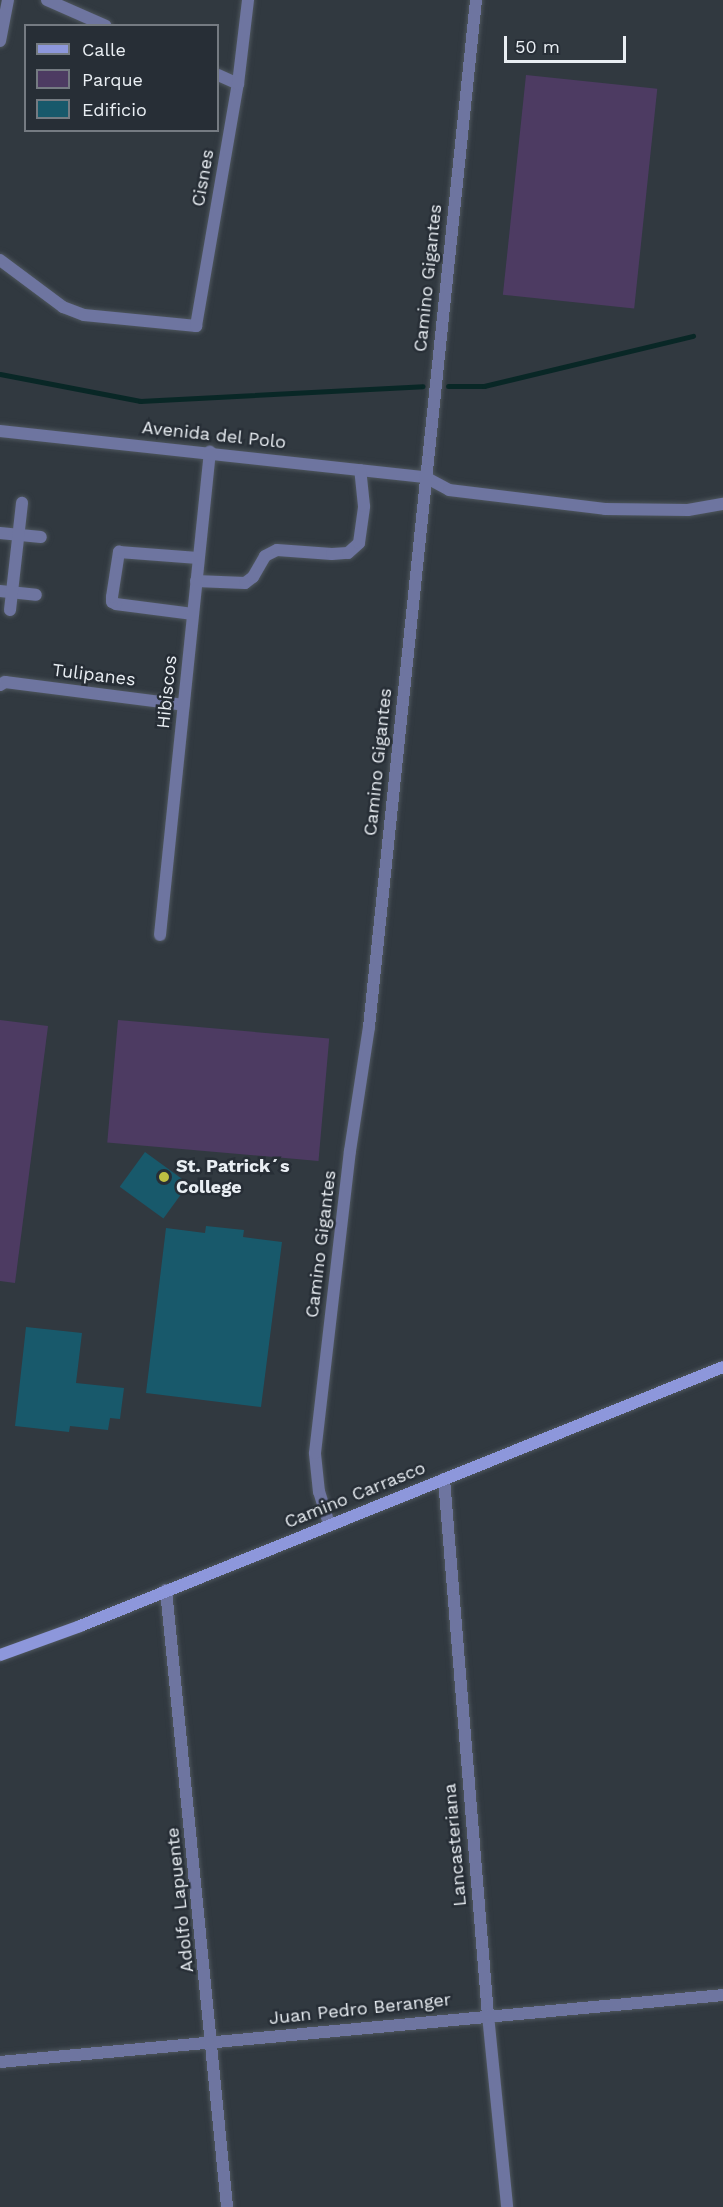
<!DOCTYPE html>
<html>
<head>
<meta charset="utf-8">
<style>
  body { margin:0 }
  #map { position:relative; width:723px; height:2207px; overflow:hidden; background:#313940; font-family:"Work Sans",sans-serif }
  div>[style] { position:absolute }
  .green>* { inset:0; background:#4d3b62; transform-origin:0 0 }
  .stream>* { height:5px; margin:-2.5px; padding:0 2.5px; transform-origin:2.5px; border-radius:2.5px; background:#092726 }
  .building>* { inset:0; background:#18596b; transform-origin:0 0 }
  .roads { filter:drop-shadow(0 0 2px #4e565d) drop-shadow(0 0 2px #4e565d) }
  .street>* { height:12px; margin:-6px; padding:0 6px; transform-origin:6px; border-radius:6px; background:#6e75a0 }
  .secondary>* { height:12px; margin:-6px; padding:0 6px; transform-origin:6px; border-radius:6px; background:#8d97db }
  .dots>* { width:16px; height:16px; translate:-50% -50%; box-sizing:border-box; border:3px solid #272e36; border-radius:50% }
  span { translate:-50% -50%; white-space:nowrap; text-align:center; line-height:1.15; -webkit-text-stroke:5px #272e36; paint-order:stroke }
  .street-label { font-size:18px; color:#e9eef3 }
  .poi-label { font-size:18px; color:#e9eef3; font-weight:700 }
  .left { translate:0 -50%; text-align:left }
  .legend { position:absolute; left:24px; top:24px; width:195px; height:108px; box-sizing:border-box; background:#272e36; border:2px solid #757b82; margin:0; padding:8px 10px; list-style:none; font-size:18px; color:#e9eef3 }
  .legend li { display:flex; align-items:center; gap:12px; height:30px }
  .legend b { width:30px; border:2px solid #757b82 }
  .scale { position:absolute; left:504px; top:36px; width:122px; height:27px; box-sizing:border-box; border:3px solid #e9eef3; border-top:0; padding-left:8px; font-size:18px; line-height:21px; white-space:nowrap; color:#e9eef3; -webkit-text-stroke:4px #272e36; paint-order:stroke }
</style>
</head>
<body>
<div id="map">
  <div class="green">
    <div style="left:526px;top:75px;width:132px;height:221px;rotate:6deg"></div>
    <div style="clip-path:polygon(0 1020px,48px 1026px,15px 1283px,0 1281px)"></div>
    <div style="left:118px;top:1020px;width:212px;height:123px;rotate:5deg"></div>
  </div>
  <div class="stream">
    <div style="left:0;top:374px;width:143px;rotate:10.9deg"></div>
    <div style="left:140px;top:401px;width:283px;rotate:-3deg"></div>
    <div style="left:448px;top:386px;width:36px"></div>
    <div style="left:484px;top:386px;width:215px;rotate:-13.5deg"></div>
  </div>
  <div class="building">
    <div style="left:145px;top:1152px;width:54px;height:43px;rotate:36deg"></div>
    <div style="clip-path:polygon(206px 1226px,244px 1230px,243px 1237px,282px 1242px,261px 1407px,146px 1393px,166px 1228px,205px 1233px)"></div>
    <div style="clip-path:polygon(26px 1327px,82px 1333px,76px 1383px,124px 1388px,120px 1419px,110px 1418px,108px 1430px,70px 1426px,69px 1432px,15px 1426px)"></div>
  </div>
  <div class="roads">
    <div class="street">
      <div style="left:47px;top:0;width:64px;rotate:23.8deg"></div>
      <div style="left:0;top:41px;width:42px;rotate:-79deg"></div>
      <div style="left:218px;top:75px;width:22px;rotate:24deg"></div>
      <div style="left:0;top:260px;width:79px;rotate:36.7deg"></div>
      <div style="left:63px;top:307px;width:22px;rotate:21deg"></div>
      <div style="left:84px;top:315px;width:113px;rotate:5.6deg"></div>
      <div style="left:196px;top:326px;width:246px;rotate:-80.2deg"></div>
      <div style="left:238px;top:84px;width:85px;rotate:-83.2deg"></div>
      <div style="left:0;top:431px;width:427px;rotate:6.2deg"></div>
      <div style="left:425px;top:477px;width:27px;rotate:28deg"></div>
      <div style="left:449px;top:490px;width:157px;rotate:6.9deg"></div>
      <div style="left:605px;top:509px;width:83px;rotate:0.7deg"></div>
      <div style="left:688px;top:510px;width:36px;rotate:-10deg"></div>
      <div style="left:0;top:533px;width:41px;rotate:5.6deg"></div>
      <div style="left:196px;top:581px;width:49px;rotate:2.3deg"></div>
      <div style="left:245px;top:583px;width:10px;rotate:-37deg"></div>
      <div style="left:253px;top:577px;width:24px;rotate:-60deg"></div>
      <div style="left:265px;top:556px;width:13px;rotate:-27deg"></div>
      <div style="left:277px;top:550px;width:55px;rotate:4.2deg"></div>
      <div style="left:332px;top:554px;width:16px;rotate:-4deg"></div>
      <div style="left:348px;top:553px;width:15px;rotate:-42deg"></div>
      <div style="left:359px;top:543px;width:37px;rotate:-82deg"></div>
      <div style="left:364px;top:506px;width:36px;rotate:-96deg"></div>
      <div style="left:0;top:591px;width:36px;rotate:6deg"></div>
      <div style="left:10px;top:610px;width:108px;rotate:-83.6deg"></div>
      <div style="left:193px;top:614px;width:78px;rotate:-172.6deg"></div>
      <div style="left:116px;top:604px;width:4px;rotate:-153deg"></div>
      <div style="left:112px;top:602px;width:5px;rotate:-90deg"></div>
      <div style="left:112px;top:597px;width:46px;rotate:-81.2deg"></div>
      <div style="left:119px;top:552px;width:79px;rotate:4.3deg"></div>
      <div style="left:0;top:685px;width:6px;rotate:-31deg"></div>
      <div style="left:5px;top:682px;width:180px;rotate:7.3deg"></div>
      <div style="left:160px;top:935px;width:486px;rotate:-84.1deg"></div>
      <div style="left:444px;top:1479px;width:538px;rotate:85.31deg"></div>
      <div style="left:488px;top:2015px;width:193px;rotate:84.3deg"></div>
      <div style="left:329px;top:1524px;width:34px;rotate:-107deg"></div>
      <div style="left:319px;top:1492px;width:39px;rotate:-96deg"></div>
      <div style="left:315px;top:1453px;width:304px;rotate:-83.4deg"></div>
      <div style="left:350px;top:1151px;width:125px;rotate:-81.3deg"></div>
      <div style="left:369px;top:1027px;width:1033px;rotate:-84.05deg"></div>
      <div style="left:166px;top:1590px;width:620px;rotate:84.35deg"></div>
      <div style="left:0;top:2062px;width:726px;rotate:-5.29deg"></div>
    </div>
    <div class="secondary">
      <div style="left:0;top:1655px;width:85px;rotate:-19.9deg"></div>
      <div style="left:80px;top:1626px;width:693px;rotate:-21.94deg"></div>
    </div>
  </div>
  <div class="dots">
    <div style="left:164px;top:1177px;background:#bebf42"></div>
  </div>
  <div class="street-label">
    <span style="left:203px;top:178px;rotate:-80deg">Cisnes</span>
    <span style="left:428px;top:278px;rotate:-84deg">Camino Gigantes</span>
    <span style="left:214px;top:435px;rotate:6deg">Avenida del Polo</span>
    <span style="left:94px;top:675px;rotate:7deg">Tulipanes</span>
    <span style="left:167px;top:692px;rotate:-84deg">Hibiscos</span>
    <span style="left:378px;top:762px;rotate:-84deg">Camino Gigantes</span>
    <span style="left:321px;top:1244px;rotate:-83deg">Camino Gigantes</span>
    <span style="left:355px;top:1495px;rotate:-22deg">Camino Carrasco</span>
    <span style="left:455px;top:1845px;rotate:-95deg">Lancasteriana</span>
    <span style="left:180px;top:1900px;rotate:-96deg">Adolfo Lapuente</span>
    <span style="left:360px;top:2009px;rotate:-6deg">Juan Pedro Beranger</span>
  </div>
  <div class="poi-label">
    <span class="left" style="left:176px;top:1177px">St. Patrick´s<br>College</span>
  </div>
  <ul class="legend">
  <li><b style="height:8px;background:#8d97db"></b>Calle</li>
  <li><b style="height:16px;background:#4d3b62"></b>Parque</li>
  <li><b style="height:16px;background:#18596b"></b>Edificio</li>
  </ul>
  <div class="scale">50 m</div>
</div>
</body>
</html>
